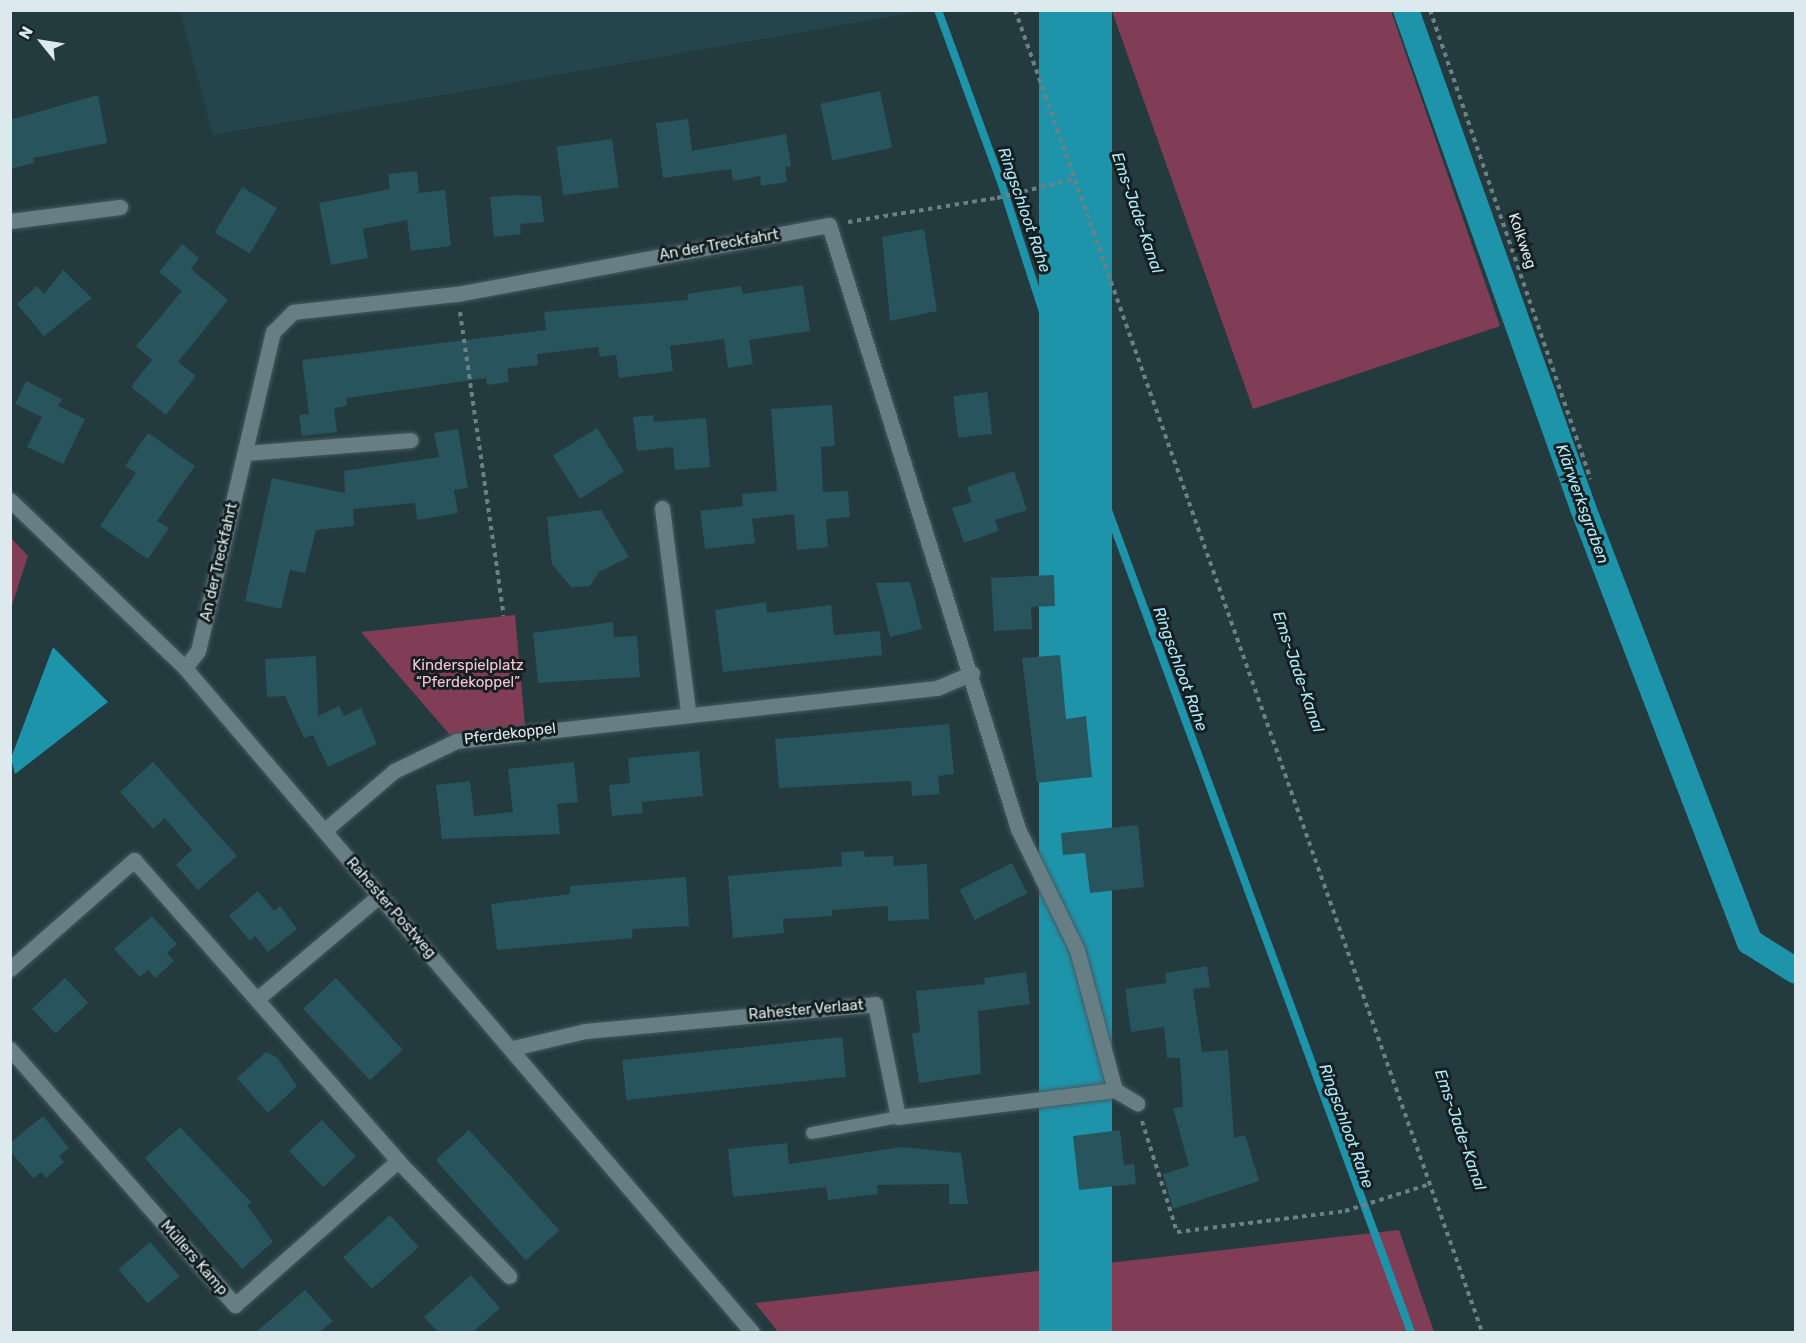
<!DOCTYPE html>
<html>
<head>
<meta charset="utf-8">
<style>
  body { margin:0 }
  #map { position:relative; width:1806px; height:1343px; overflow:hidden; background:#233a3f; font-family:Rubik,sans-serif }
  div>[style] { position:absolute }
  .built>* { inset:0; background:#25454d }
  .green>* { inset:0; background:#823d56 }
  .water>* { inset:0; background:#1e94ab; transform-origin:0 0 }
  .stream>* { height:8px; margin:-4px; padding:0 4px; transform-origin:4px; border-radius:4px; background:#1e94ab }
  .canal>* { height:26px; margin:-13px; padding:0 13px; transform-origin:13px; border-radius:13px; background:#1e94ab }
  .building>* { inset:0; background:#28545e; transform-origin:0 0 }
  .path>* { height:4px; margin-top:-2px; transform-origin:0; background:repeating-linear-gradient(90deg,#6d8185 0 4.5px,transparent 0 9px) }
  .roads { filter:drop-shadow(0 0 2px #45595e) drop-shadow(0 0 2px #45595e) }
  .service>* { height:12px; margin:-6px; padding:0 6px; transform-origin:6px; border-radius:6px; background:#667e84 }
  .minor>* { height:15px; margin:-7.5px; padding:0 7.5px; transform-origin:7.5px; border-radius:7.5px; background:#667e84 }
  span { translate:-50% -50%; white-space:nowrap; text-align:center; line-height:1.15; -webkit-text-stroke:6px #151f21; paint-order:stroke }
  .street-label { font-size:15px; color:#dceaed }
  .park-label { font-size:15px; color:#fac5d5 }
  .water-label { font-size:16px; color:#aeeaf8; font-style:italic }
  .frame { position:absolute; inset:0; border:12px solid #dceaed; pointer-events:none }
  .north { position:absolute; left:12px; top:12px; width:60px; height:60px; -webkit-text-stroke:4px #151f21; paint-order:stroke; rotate:300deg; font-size:16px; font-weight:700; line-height:24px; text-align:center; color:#dceaed }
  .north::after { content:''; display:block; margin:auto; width:21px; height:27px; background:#dceaed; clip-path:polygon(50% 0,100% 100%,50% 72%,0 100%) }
</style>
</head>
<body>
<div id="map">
  <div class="built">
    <div style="clip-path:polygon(180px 11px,180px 10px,923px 11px,213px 135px)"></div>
  </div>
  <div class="green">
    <div style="clip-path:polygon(1112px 11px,1391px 11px,1500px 326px,1253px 409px)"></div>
    <div style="clip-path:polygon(11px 538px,28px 556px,11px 608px)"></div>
    <div style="clip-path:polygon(515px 615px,525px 725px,450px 735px,361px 632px)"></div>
    <div style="clip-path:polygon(1399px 1230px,1434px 1332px,778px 1332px,755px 1303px)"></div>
  </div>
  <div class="water">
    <div style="left:1039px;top:11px;width:73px;height:1397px"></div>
    <div style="clip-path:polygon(53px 647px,108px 702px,15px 774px,11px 758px)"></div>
  </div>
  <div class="stream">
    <div style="left:938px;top:10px;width:186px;rotate:69.9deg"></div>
    <div style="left:1002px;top:185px;width:325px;rotate:72.1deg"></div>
    <div style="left:1102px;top:494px;width:893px;rotate:69.76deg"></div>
  </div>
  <div class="canal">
    <div style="left:1406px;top:10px;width:529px;rotate:70.43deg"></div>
    <div style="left:1583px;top:508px;width:465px;rotate:69deg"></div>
    <div style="left:1750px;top:942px;width:54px;rotate:32.2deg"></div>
  </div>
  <div class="building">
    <div style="left:880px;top:91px;width:58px;height:61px;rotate:78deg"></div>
    <div style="clip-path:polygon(98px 95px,107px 143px,33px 158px,34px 163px,10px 169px,10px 120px)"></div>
    <div style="clip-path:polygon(688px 119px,692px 151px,786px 134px,791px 166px,785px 167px,787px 182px,761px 186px,760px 176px,733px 181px,731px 169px,663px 178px,656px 123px)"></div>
    <div style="left:612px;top:139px;width:49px;height:56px;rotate:82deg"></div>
    <div style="clip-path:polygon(417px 171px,419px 193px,445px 190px,451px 246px,411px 251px,407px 220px,363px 229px,368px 258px,331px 265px,319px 203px,390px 189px,388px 174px)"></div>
    <div style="left:242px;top:187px;width:41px;height:53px;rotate:31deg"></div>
    <div style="clip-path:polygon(516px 195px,541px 196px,544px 222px,520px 224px,521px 234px,494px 237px,490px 197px)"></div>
    <div style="clip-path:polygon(924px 229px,937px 311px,890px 321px,882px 237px)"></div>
    <div style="clip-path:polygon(182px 244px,199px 258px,191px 269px,228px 300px,178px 362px,196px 376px,166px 415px,131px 387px,152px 360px,136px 346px,182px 291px,159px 272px)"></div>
    <div style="clip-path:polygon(63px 270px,92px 298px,44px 336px,17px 304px,37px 286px,44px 294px)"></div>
    <div style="clip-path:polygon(803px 285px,810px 331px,749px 340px,753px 364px,728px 368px,724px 339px,670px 346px,673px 371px,619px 378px,616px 355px,600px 357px,598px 347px,537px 354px,538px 365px,507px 369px,509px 382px,487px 385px,486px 378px,346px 398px,347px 406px,334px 408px,337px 432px,302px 436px,299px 415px,309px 414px,302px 360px,546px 330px,544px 312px,688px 300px,687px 294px,741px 286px,743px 294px)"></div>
    <div style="clip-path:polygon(26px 381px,62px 399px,58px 406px,85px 419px,63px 464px,27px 447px,42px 417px,15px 404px)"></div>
    <div style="left:987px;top:392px;width:42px;height:34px;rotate:83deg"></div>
    <div style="clip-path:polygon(832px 405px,835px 446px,821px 447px,823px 492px,848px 491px,850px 517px,826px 519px,828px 547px,797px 550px,794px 514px,752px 519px,755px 543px,705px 549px,700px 511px,743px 506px,742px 494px,777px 491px,771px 409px)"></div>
    <div style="clip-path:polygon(653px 415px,654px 422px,706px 418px,710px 467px,675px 470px,673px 447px,637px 451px,633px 417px)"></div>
    <div style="left:597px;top:428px;width:51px;height:52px;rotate:58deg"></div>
    <div style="clip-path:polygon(458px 429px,468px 488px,454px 490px,458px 513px,417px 520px,415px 503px,353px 509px,354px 526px,316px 530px,305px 573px,290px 570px,281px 609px,245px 601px,272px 478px,345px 493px,344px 471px,439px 457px,434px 433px)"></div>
    <div style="clip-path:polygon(148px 433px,195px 466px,157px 521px,169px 528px,148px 559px,100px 526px,136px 473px,125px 466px)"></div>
    <div style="clip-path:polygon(1014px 471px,1027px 510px,995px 520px,999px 531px,964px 543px,952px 508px,972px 502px,967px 487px)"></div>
    <div style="clip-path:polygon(601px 510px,629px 557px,599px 572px,590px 586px,571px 587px,552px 564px,547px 517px)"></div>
    <div style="clip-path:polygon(1054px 575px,1055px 606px,1031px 607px,1032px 629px,994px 631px,991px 578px)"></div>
    <div style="clip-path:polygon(910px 582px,922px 629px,890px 637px,876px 583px)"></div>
    <div style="clip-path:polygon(766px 602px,767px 613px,831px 605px,834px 635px,880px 631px,882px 655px,723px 672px,715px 610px)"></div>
    <div style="clip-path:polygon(613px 622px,614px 637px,637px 636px,640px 677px,538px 683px,533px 633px)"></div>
    <div style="clip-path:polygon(1060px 655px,1066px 719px,1086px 716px,1092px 777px,1037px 783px,1022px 658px)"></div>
    <div style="clip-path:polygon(316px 656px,318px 716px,339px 706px,344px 716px,361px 708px,377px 744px,328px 767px,313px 735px,304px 738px,285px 696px,267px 697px,265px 659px)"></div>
    <div style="clip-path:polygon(949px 724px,954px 774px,938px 776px,940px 794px,912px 796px,911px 781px,779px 788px,775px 739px)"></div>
    <div style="clip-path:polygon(699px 751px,703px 796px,642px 802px,643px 813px,612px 816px,609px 785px,630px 783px,628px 758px)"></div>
    <div style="clip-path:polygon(153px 762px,237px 856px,198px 890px,176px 865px,192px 850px,165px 818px,153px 829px,120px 792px)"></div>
    <div style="clip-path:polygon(574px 762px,578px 802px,557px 804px,560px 834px,442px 839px,436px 785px,470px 781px,474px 816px,513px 812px,508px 769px)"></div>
    <div style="clip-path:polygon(1138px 825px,1144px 887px,1090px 893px,1085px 853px,1063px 855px,1061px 833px)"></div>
    <div style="clip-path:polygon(864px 851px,865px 857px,893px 856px,894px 866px,927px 864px,929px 919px,888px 921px,888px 906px,832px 910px,832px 916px,783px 919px,784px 933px,733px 938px,728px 876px,842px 866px,841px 852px)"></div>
    <div style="left:1012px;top:863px;width:34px;height:59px;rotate:63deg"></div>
    <div style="clip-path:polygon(686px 877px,689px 926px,632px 929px,633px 938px,497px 950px,491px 904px,570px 894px,570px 886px)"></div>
    <div style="clip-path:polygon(258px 891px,274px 911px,280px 906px,297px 929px,268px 952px,255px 936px,250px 941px,229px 916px)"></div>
    <div style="clip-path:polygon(152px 916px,177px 944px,167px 953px,174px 961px,155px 978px,148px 970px,140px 977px,114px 949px)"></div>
    <div style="clip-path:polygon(1207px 966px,1210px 987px,1193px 989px,1202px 1052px,1228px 1050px,1234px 1138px,1245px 1135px,1259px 1181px,1173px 1209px,1163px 1174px,1189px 1166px,1173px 1108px,1183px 1107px,1180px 1058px,1167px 1058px,1164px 1027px,1131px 1032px,1125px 989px,1166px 983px,1165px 973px)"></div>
    <div style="clip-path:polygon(1026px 972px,1030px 1004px,978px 1011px,981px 1074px,919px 1083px,912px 1034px,920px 1032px,916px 991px,985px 984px,984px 978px)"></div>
    <div style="left:65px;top:978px;width:34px;height:45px;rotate:47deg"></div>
    <div style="left:336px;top:978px;width:98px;height:45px;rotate:47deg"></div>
    <div style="left:842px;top:1037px;width:40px;height:221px;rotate:84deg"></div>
    <div style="clip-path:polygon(266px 1052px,277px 1057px,297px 1086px,268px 1113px,237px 1078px)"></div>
    <div style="clip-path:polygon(43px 1116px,69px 1148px,59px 1156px,64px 1162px,46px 1178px,41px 1172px,33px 1178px,10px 1151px,10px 1143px)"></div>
    <div style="left:322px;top:1120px;width:50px;height:45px;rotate:47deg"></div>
    <div style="clip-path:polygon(180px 1127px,251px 1202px,247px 1205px,273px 1242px,242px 1269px,145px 1158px)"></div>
    <div style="left:469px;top:1130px;width:135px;height:45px;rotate:48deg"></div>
    <div style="clip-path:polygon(1120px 1130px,1124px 1165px,1134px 1164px,1136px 1184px,1079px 1190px,1073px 1136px)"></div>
    <div style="clip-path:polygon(787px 1143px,789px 1164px,902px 1147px,961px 1153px,968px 1204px,949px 1204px,949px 1184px,877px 1185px,878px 1194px,828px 1200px,826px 1187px,733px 1197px,728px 1149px)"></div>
    <div style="left:390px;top:1215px;width:43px;height:63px;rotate:48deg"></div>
    <div style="left:150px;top:1242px;width:45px;height:42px;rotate:49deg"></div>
    <div style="clip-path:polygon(471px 1275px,500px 1308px,473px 1332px,438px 1332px,424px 1317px)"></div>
    <div style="clip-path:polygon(305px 1290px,333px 1321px,320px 1332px,256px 1332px)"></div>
  </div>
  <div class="path">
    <div style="left:1015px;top:10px;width:1402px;rotate:70.54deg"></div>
    <div style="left:1430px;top:10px;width:496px;rotate:71.1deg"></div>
    <div style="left:848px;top:222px;width:151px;rotate:-9.2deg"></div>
    <div style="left:997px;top:198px;width:79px;rotate:-13.9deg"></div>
    <div style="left:460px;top:312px;width:307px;rotate:81.8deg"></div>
    <div style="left:1142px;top:1121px;width:116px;rotate:72.5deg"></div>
    <div style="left:1177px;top:1232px;width:169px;rotate:-7.1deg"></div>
    <div style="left:1345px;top:1211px;width:89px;rotate:-17.6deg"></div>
  </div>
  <div class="roads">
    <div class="service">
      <div style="left:812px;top:1133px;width:87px;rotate:-10.5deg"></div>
    </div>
    <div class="minor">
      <div style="left:10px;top:221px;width:111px;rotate:-7.3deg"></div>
      <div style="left:246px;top:453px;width:165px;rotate:-4.5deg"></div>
      <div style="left:10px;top:500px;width:243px;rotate:43.8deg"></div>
      <div style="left:185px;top:668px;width:873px;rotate:49.51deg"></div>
      <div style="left:662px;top:508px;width:206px;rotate:82.7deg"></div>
      <div style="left:185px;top:668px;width:21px;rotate:-53deg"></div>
      <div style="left:198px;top:651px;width:328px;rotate:-76.8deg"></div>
      <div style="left:273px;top:332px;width:28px;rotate:-45deg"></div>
      <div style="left:293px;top:312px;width:165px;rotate:-6.3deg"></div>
      <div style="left:457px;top:294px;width:378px;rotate:-10.5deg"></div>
      <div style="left:829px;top:225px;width:633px;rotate:72.62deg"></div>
      <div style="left:1018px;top:829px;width:135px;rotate:64deg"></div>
      <div style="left:1077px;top:950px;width:145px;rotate:74.8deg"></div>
      <div style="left:1115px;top:1090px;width:26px;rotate:31deg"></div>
      <div style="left:325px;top:830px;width:91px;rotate:-40.5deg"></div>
      <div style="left:394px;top:771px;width:69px;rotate:-25.8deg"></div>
      <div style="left:456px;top:741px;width:484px;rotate:-6.3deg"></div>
      <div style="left:937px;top:688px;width:38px;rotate:-23deg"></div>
      <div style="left:10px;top:969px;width:165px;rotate:-41.3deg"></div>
      <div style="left:134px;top:860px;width:400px;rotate:48.7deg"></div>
      <div style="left:398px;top:1161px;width:160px;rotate:46deg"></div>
      <div style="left:257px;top:999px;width:160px;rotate:-40.2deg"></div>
      <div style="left:513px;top:1048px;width:74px;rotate:-13.3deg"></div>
      <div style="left:585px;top:1031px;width:291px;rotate:-5.3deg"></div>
      <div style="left:875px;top:1004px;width:115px;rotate:78.5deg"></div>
      <div style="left:898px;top:1117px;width:219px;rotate:-7.1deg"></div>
      <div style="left:10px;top:1049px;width:341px;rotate:48.7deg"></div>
      <div style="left:235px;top:1305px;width:217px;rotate:-41.5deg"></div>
    </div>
  </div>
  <div class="street-label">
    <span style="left:1522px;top:241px;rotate:71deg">Kolkweg</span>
    <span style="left:719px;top:245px;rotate:-10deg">An der Treckfahrt</span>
    <span style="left:219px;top:562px;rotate:-77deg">An der Treckfahrt</span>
    <span style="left:510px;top:734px;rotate:-7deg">Pferdekoppel</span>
    <span style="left:391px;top:908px;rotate:49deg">Rahester Postweg</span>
    <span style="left:806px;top:1010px;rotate:-5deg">Rahester Verlaat</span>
    <span style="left:194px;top:1258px;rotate:49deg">Müllers Kamp</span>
  </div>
  <div class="park-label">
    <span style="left:468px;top:674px">Kinderspielplatz<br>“Pferdekoppel”</span>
  </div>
  <div class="water-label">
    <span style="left:1024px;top:210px;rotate:71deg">Ringschloot Rahe</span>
    <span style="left:1137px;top:213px;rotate:71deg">Ems-Jade-Kanal</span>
    <span style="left:1582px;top:504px;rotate:70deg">Klärwerksgraben</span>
    <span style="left:1180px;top:669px;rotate:70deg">Ringschloot Rahe</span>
    <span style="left:1298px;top:672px;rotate:71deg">Ems-Jade-Kanal</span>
    <span style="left:1346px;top:1126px;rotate:70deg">Ringschloot Rahe</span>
    <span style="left:1460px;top:1130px;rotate:71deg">Ems-Jade-Kanal</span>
  </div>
  <div class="frame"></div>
  <div class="north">N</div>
</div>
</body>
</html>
